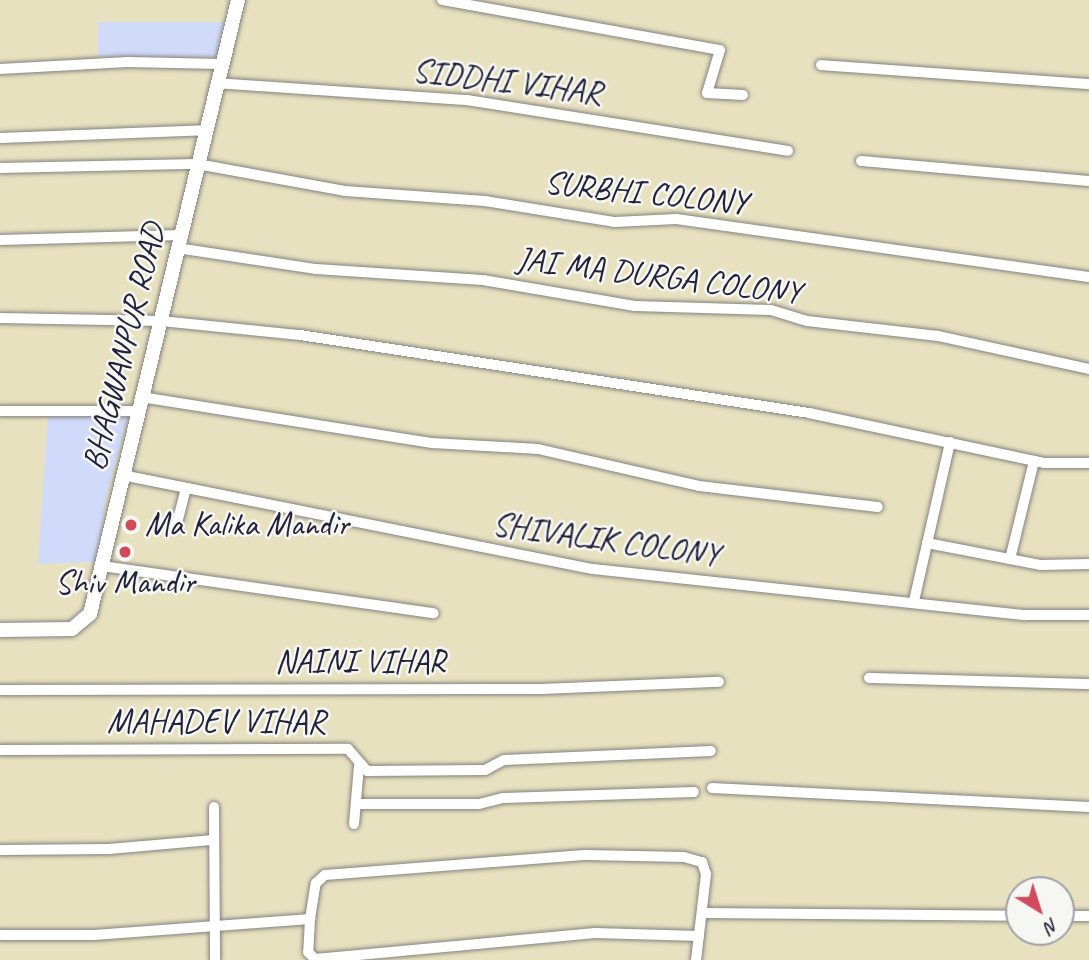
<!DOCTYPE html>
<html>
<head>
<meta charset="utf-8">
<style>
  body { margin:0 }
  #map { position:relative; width:1089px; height:960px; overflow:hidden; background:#e8e1c0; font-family:Caveat,sans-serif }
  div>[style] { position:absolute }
  .built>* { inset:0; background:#d0daf9; transform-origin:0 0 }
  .roads { filter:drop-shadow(0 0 2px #85827e) drop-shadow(0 0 2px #85827e) }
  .minor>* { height:10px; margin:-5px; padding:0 5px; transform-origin:5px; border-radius:5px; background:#fff }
  .tertiary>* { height:14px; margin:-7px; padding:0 7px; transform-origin:7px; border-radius:7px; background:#fff }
  .dots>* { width:19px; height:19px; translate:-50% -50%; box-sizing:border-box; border:4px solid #f6f6f2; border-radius:50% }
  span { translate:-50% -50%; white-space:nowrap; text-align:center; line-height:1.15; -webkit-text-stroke:5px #f6f6f2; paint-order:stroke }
  .street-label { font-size:33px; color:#22223b }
  .poi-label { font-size:33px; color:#22223b }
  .left { translate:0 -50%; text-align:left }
  .north { position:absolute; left:1005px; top:876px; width:70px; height:70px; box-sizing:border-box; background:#f6f6f2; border:2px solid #a1a1a9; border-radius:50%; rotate:142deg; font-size:19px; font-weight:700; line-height:28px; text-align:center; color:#22223b }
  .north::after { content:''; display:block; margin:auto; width:24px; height:32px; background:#d1495b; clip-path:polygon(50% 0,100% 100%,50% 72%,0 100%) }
</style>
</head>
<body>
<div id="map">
  <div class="built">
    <div style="left:98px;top:22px;width:128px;height:35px"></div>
    <div style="clip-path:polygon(48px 414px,129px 414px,106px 498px,97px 562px,38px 564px)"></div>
  </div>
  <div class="roads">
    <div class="minor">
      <div style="left:442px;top:0;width:282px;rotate:10.2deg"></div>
      <div style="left:720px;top:50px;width:45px;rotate:106.8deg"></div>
      <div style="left:707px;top:93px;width:36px;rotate:3deg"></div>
      <div style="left:821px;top:65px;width:269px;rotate:4.1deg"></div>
      <div style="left:0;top:69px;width:128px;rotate:-3.1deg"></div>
      <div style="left:128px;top:62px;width:93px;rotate:1.2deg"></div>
      <div style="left:216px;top:83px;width:252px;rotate:3.9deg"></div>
      <div style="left:467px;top:100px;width:325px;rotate:9deg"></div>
      <div style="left:0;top:138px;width:205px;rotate:-2.2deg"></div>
      <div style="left:861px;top:161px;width:229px;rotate:5deg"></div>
      <div style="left:0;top:168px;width:197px;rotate:-1.2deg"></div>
      <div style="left:197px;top:164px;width:150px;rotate:10.3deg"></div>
      <div style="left:345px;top:191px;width:140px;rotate:4.1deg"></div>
      <div style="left:485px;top:201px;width:132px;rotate:9.2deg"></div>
      <div style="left:615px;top:222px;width:61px;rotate:-2.8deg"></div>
      <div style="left:676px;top:219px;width:417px;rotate:8deg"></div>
      <div style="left:0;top:240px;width:180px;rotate:-1.6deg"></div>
      <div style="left:177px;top:248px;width:141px;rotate:8.6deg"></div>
      <div style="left:316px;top:269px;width:167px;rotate:3.8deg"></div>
      <div style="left:483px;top:280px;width:154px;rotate:9.7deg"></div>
      <div style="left:635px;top:306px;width:136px;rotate:1.7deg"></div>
      <div style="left:771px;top:310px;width:38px;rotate:17deg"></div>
      <div style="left:807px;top:321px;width:132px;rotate:6.5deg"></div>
      <div style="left:938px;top:336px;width:155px;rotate:12.3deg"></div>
      <div style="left:0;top:318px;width:161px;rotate:1.1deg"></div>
      <div style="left:161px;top:321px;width:140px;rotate:5.8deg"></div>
      <div style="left:300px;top:335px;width:515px;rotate:8.71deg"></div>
      <div style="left:809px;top:413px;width:240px;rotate:12deg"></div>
      <div style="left:1044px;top:463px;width:45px"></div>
      <div style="left:141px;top:397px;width:295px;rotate:9deg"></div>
      <div style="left:432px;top:443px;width:106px;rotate:3.2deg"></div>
      <div style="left:538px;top:449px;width:165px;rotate:12.9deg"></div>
      <div style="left:699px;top:486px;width:180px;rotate:6.7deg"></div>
      <div style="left:0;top:411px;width:138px"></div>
      <div style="left:122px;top:475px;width:480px;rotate:11.3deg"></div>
      <div style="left:593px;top:569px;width:435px;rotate:6.1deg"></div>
      <div style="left:1026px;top:615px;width:63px"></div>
      <div style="left:176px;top:527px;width:40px;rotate:-75.6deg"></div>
      <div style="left:927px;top:543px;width:115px;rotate:11deg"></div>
      <div style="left:1040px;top:565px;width:49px;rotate:-1.2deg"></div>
      <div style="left:1010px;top:559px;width:101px;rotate:-76.2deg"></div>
      <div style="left:102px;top:566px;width:335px;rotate:8.1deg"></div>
      <div style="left:914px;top:601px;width:163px;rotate:-77.2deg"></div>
      <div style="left:869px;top:678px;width:220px;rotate:1.6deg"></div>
      <div style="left:0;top:690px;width:541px;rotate:-0.11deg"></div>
      <div style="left:541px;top:689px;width:178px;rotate:-2.3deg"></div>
      <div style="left:0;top:750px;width:348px;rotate:-0.2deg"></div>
      <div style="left:348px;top:749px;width:29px;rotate:49deg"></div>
      <div style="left:367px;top:771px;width:118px;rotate:-0.5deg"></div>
      <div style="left:485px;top:770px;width:21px;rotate:-28deg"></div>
      <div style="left:504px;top:760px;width:207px;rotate:-2.5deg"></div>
      <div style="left:712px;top:788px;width:377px;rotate:2.9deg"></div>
      <div style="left:357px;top:804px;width:122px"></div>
      <div style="left:479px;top:804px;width:25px;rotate:-14deg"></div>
      <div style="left:503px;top:798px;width:191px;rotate:-1.8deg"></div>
      <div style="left:214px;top:807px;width:153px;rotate:89.6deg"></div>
      <div style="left:354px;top:824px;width:58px;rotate:-85.1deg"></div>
      <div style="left:0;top:850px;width:109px;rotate:-0.5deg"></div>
      <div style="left:109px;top:849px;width:102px;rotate:-5deg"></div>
      <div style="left:703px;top:913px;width:316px;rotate:0.5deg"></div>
      <div style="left:1061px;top:916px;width:28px"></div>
      <div style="left:310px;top:919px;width:36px;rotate:-81deg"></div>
      <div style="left:316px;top:883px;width:12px;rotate:-42deg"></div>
      <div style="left:325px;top:875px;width:263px;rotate:-4.4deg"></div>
      <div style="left:587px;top:855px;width:97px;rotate:1.2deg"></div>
      <div style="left:684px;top:857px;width:19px;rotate:16deg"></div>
      <div style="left:702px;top:862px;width:13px;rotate:72deg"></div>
      <div style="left:706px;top:874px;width:87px;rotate:96.6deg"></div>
      <div style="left:0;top:935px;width:94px"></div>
      <div style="left:94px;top:935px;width:217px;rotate:-4.2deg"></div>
      <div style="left:310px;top:919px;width:33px;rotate:93deg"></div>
      <div style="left:308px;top:952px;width:10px;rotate:45deg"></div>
      <div style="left:315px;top:959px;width:281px;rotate:-5.3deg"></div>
      <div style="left:595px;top:933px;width:104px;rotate:1.7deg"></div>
    </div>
    <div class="tertiary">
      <div style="left:0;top:630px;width:72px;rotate:-0.8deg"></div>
      <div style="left:72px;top:629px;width:23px;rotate:-40deg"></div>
      <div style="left:90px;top:614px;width:632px;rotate:-76.45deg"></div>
    </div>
  </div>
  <div class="dots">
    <div style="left:131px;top:525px;background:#d1495b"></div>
    <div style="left:125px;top:552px;background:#d1495b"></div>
  </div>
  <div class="street-label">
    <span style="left:507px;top:82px;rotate:7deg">SIDDHI VIHAR</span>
    <span style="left:646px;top:193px;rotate:6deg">SURBHI COLONY</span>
    <span style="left:659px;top:276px;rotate:7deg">JAI MA DURGA COLONY</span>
    <span style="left:124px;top:347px;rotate:-76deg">BHAGWANPUR ROAD</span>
    <span style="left:606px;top:540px;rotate:8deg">SHIVALIK COLONY</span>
    <span style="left:360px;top:662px">NAINI VIHAR</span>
    <span style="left:216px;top:722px">MAHADEV VIHAR</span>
  </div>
  <div class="poi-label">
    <span class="left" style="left:145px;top:525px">Ma Kalika Mandir</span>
    <span style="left:125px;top:583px">Shiv Mandir</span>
  </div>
  <div class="north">N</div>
</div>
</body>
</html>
